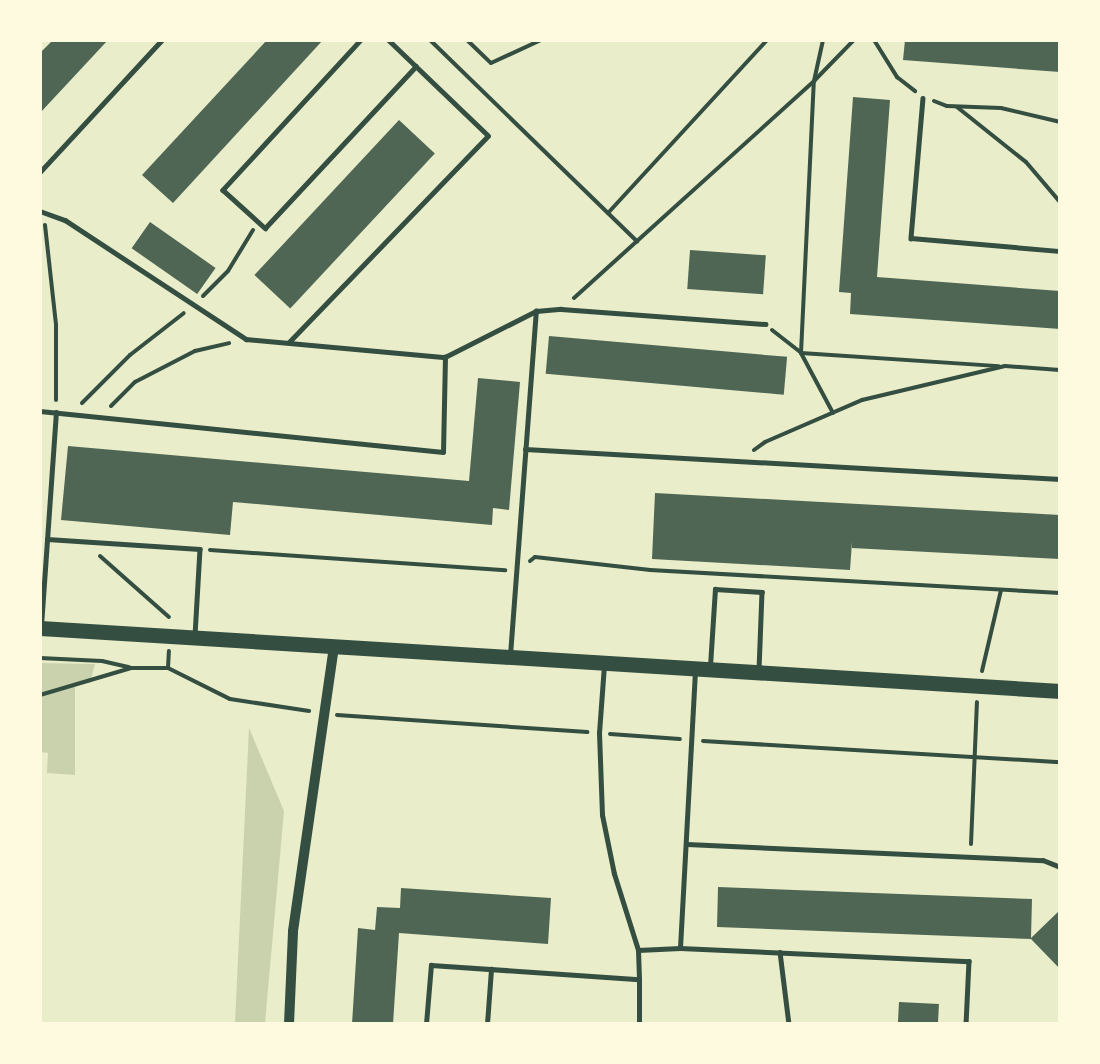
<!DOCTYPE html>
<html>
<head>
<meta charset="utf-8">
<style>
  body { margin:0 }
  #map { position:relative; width:1100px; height:1064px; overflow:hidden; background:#e9edc9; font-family:"Roboto Condensed",sans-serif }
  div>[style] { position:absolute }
  .green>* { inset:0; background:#cad2ad }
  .building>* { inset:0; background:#4f6655; transform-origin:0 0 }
  .path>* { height:4px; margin:-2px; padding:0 2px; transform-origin:2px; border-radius:2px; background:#344e41 }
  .service>* { height:4.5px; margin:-2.25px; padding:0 2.25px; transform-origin:2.25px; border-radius:2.25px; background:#344e41 }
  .tertiary>* { height:10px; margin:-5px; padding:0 5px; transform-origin:5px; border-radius:5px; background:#344e41 }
  .primary>* { height:15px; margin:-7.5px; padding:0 7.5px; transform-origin:7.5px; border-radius:7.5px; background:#344e41 }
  span { translate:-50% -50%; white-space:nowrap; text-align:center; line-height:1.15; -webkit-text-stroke:5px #fefae0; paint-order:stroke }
  .frame { position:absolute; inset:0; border:42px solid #fefae0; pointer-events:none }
</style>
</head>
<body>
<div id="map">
  <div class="green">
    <div style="clip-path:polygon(40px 663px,95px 664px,90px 683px,75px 683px,75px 775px,47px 773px,48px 753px,41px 752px)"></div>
    <div style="clip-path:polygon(249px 728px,284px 811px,265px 1023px,235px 1023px)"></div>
  </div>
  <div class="building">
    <div style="clip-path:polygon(53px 40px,108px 40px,40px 113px,40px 53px)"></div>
    <div style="clip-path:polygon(267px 40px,323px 40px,173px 203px,142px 175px)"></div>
    <div style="clip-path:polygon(905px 40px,1060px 40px,1060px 72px,903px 60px)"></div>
    <div style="clip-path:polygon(853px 97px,890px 100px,877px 277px,1060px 291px,1060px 329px,850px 314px,851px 293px,839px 292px)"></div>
    <div style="left:399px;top:120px;width:49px;height:212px;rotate:43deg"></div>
    <div style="left:150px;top:222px;width:80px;height:32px;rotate:35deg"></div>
    <div style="left:690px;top:250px;width:76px;height:39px;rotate:4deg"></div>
    <div style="left:549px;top:336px;width:239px;height:38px;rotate:5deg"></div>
    <div style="clip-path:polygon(478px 378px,520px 382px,509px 510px,493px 508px,492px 525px,233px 502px,230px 535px,61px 520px,68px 446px,469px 481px)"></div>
    <div style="clip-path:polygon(655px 493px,1060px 515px,1060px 559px,852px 548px,852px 542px,850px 570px,652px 559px)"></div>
    <div style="clip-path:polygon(718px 887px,1032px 899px,1031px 938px,1058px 912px,1060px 913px,1060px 969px,1031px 939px,717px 927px)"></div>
    <div style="clip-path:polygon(401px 888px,551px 898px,548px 944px,399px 933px,393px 1024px,352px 1024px,358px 928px,375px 930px,377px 907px,400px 908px)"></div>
    <div style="left:899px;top:1002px;width:40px;height:22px;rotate:3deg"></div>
  </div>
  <div class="path">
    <div style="left:430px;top:40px;width:289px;rotate:44.2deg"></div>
    <div style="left:467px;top:40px;width:33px;rotate:44deg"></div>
    <div style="left:491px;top:63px;width:55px;rotate:-24.7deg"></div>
    <div style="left:874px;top:40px;width:44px;rotate:58.1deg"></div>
    <div style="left:897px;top:77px;width:23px;rotate:38deg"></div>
    <div style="left:934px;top:101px;width:14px;rotate:21deg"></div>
    <div style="left:947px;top:106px;width:54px;rotate:2.1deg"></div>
    <div style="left:1001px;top:108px;width:61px;rotate:13.3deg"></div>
    <div style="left:957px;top:107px;width:88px;rotate:38.6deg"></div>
    <div style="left:1026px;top:162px;width:52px;rotate:49.6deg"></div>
    <div style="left:608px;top:213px;width:235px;rotate:-47.4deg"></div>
    <div style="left:45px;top:225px;width:101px;rotate:83.7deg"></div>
    <div style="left:56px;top:325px;width:75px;rotate:90deg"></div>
    <div style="left:203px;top:296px;width:35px;rotate:-45deg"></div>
    <div style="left:228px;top:271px;width:48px;rotate:-58.6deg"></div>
    <div style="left:574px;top:298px;width:324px;rotate:-42.1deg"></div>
    <div style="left:814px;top:81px;width:42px;rotate:-77.6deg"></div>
    <div style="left:772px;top:330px;width:37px;rotate:38deg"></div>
    <div style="left:801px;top:353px;width:198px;rotate:3.8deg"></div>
    <div style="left:82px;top:403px;width:68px;rotate:-45deg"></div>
    <div style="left:130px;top:355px;width:68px;rotate:-37.9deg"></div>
    <div style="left:111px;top:406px;width:34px;rotate:-45deg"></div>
    <div style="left:135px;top:382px;width:68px;rotate:-27.3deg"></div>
    <div style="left:195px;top:351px;width:35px;rotate:-13deg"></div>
    <div style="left:833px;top:413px;width:68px;rotate:-118.1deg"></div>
    <div style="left:801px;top:353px;width:272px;rotate:-87.3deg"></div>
    <div style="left:814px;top:81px;width:57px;rotate:-45.7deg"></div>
    <div style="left:754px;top:450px;width:14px;rotate:-36deg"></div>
    <div style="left:765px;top:442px;width:106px;rotate:-23.4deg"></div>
    <div style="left:862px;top:400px;width:147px;rotate:-13.4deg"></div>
    <div style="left:1005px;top:366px;width:55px;rotate:4.2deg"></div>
    <div style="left:210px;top:550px;width:296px;rotate:3.9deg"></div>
    <div style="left:100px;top:556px;width:92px;rotate:41.5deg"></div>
    <div style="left:530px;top:561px;width:6px;rotate:-39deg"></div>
    <div style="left:535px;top:557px;width:116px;rotate:6.4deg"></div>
    <div style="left:650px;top:570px;width:411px;rotate:3.2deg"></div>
    <div style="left:40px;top:658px;width:62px;rotate:2.8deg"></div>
    <div style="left:102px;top:661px;width:28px;rotate:13deg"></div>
    <div style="left:168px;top:668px;width:69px;rotate:26.6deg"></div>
    <div style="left:230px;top:699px;width:80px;rotate:8.6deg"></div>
    <div style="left:982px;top:671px;width:83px;rotate:-76.8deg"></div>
    <div style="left:40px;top:695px;width:95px;rotate:-16.5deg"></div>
    <div style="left:131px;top:668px;width:37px"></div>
    <div style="left:168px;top:668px;width:17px;rotate:-87deg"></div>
    <div style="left:337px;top:715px;width:251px;rotate:3.9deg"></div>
    <div style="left:610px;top:734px;width:70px;rotate:4.1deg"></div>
    <div style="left:703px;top:741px;width:358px;rotate:3.4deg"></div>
    <div style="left:971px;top:844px;width:142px;rotate:-87.6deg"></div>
  </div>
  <div class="service">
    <div style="left:361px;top:40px;width:204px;rotate:132.6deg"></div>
    <div style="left:223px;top:190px;width:57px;rotate:42.1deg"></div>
    <div style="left:265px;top:228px;width:221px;rotate:-47deg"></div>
    <div style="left:923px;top:98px;width:141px;rotate:94.9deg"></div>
    <div style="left:911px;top:238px;width:150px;rotate:5deg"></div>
    <div style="left:40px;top:172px;width:180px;rotate:-47.3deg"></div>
    <div style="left:40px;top:211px;width:27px;rotate:20deg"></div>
    <div style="left:65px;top:220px;width:217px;rotate:33.3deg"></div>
    <div style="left:246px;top:339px;width:200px;rotate:5.2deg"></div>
    <div style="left:289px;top:342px;width:286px;rotate:-46deg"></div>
    <div style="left:488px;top:136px;width:139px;rotate:-136.2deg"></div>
    <div style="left:40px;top:411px;width:405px;rotate:5.8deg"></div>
    <div style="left:443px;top:452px;width:95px;rotate:-88.8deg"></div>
    <div style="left:445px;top:357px;width:102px;rotate:-26.8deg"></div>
    <div style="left:536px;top:311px;width:25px;rotate:-5deg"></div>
    <div style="left:561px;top:309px;width:205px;rotate:4.2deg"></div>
    <div style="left:525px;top:449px;width:536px;rotate:3.21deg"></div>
    <div style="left:47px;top:539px;width:153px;rotate:3.7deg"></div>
    <div style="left:200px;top:549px;width:87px;rotate:93.3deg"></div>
    <div style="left:41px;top:626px;width:214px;rotate:-86deg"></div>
    <div style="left:510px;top:655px;width:345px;rotate:-85.7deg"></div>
    <div style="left:710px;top:666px;width:77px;rotate:-86.3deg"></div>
    <div style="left:715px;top:589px;width:47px;rotate:3.7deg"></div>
    <div style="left:762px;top:592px;width:77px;rotate:92.2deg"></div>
    <div style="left:687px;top:844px;width:356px;rotate:2.6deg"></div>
    <div style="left:1043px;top:860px;width:18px;rotate:22deg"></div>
    <div style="left:680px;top:948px;width:277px;rotate:-86.9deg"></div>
    <div style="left:638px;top:950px;width:42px;rotate:-2.7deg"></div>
    <div style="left:680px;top:948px;width:289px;rotate:2.6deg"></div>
    <div style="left:969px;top:961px;width:63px;rotate:92.7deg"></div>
    <div style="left:780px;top:952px;width:73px;rotate:82.9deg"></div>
    <div style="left:426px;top:1024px;width:59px;rotate:-85.2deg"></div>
    <div style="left:431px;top:965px;width:208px;rotate:3.9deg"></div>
    <div style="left:639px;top:979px;width:29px;rotate:-92deg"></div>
    <div style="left:638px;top:950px;width:80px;rotate:-107.5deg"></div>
    <div style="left:614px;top:874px;width:60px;rotate:-101.5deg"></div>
    <div style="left:602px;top:815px;width:82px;rotate:-92.1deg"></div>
    <div style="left:599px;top:733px;width:68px;rotate:-85.8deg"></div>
    <div style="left:487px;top:1024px;width:55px;rotate:-85.8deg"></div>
    <div style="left:639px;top:1024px;width:45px;rotate:-90deg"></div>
  </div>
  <div class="tertiary">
    <div style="left:289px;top:1024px;width:93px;rotate:-87.5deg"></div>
    <div style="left:293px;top:931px;width:289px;rotate:-81.8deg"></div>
  </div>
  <div class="primary">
    <div style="left:40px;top:628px;width:1022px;rotate:3.53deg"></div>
  </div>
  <div class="frame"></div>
</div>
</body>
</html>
